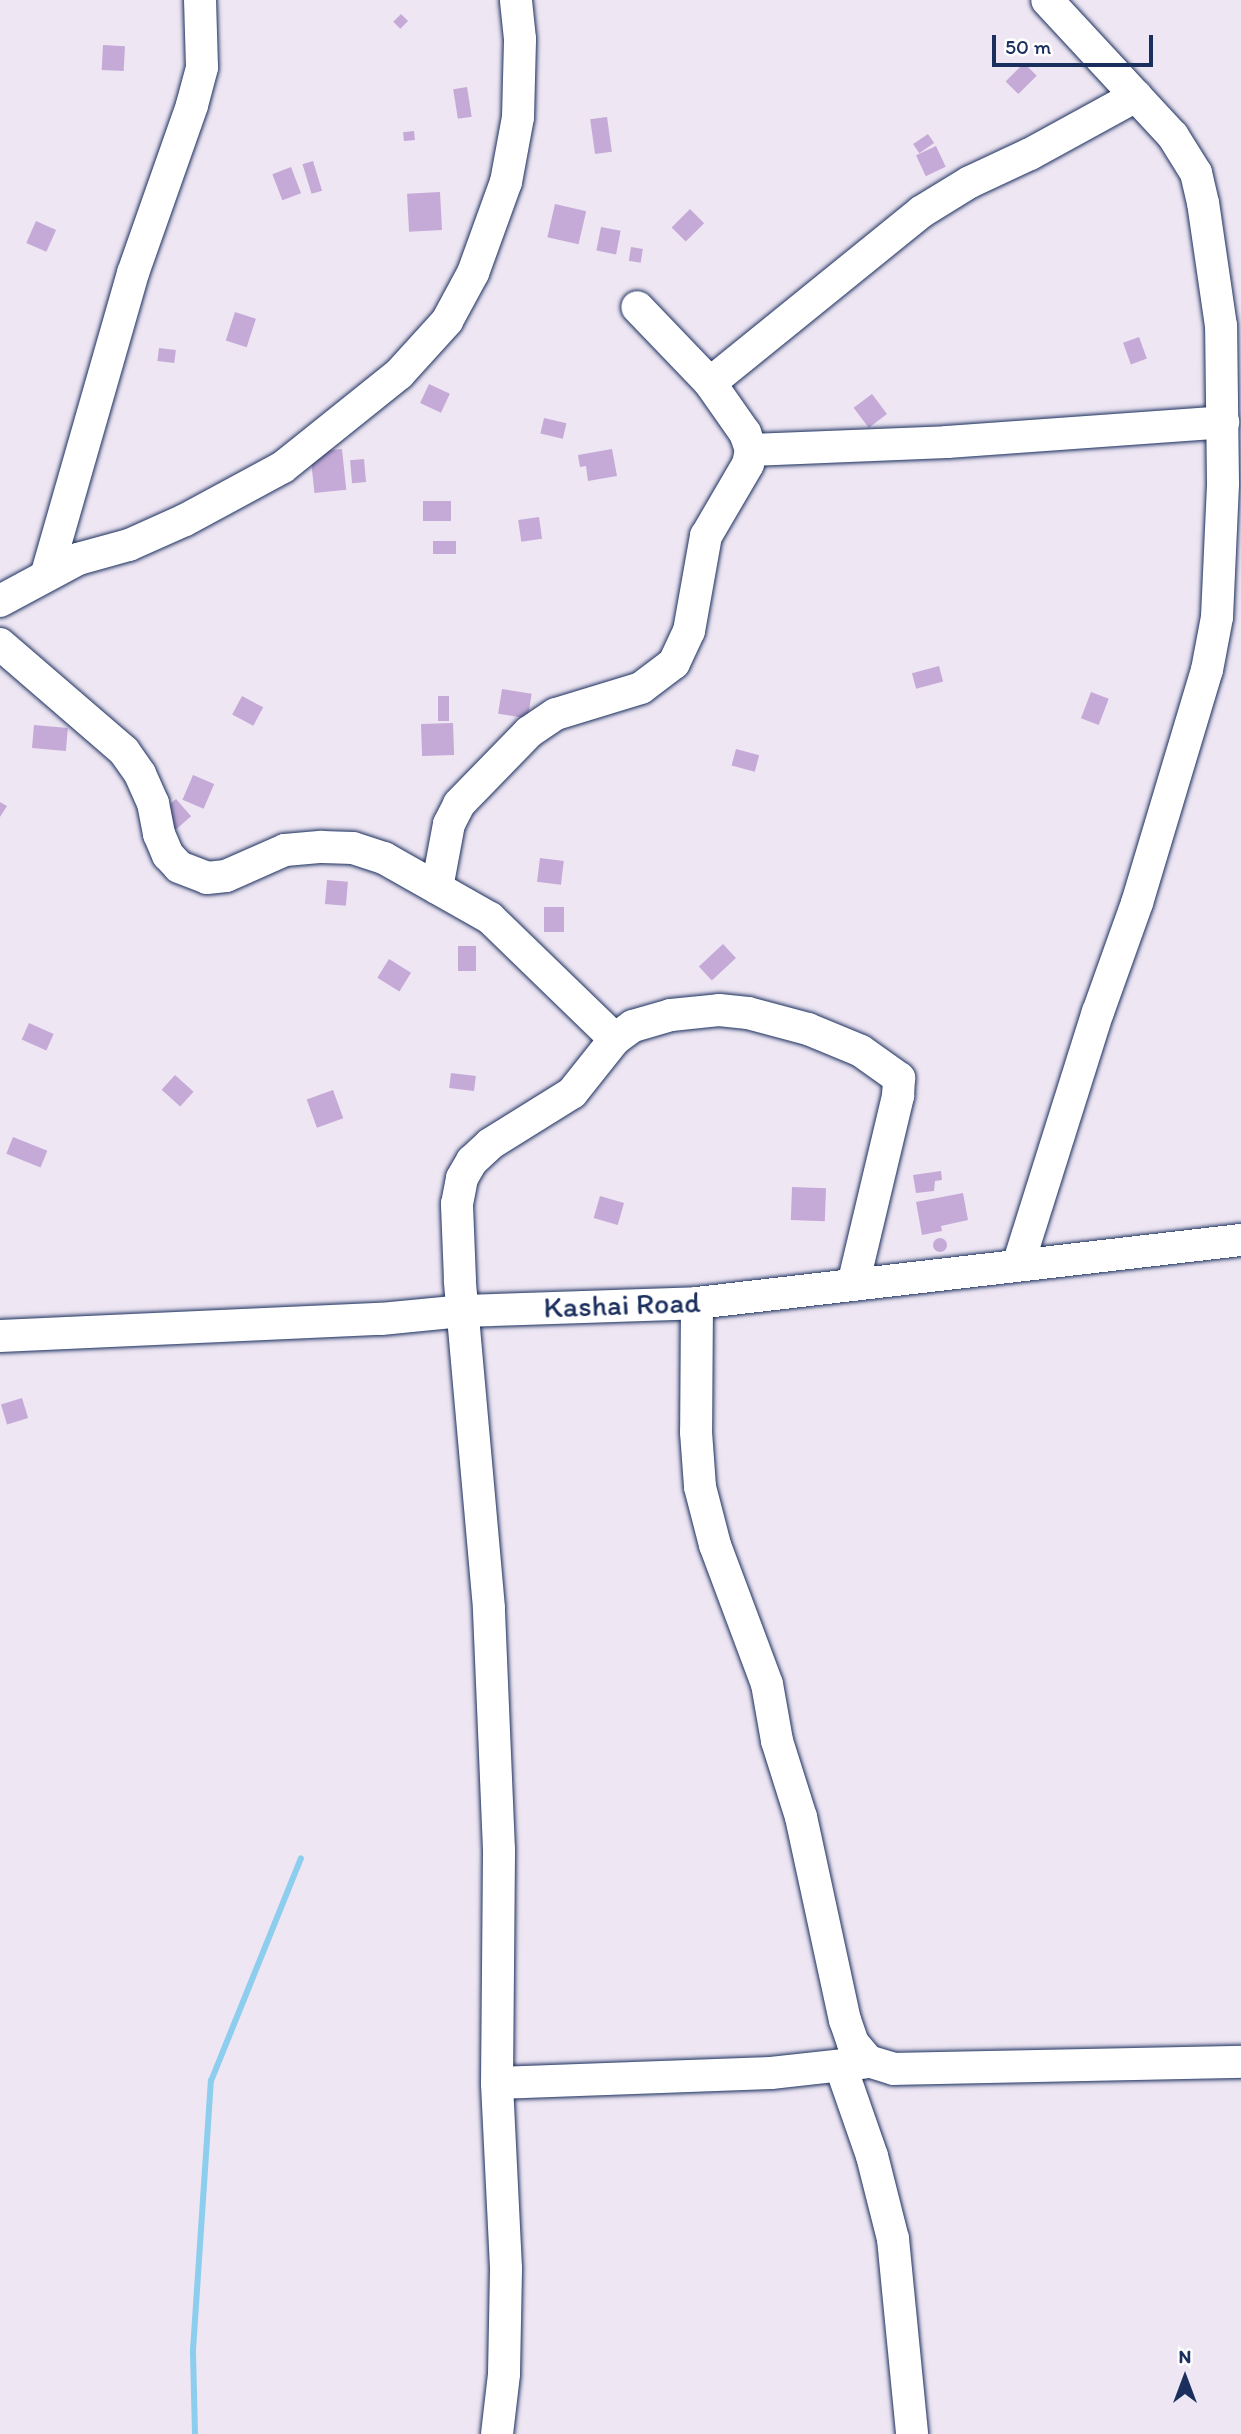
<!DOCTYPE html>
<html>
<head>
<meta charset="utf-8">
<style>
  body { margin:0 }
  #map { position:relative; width:1241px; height:2434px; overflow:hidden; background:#eee6f3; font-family:Itim,sans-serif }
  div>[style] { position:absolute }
  .stream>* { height:6px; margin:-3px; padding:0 3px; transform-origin:3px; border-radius:3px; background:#8dcdee }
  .building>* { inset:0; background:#c5aad7; transform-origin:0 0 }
  .round { border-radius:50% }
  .roads { filter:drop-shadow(0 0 2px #1b2f5e) drop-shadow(0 0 2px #1b2f5e) }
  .minor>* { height:32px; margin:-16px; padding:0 16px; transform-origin:16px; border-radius:16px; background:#fff }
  span { translate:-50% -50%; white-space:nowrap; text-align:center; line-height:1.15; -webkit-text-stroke:5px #fff; paint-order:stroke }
  .street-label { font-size:30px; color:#1b2f5e }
  .north { position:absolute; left:1150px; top:2343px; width:70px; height:70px; -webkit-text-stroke:5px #fff; paint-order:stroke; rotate:0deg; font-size:19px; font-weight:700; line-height:28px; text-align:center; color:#1b2f5e }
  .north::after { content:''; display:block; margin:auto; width:24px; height:32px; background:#1b2f5e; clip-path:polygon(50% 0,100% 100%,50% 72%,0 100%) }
  .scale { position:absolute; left:992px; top:35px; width:161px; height:32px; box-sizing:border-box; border:4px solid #1b2f5e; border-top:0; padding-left:9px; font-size:21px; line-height:24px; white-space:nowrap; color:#1b2f5e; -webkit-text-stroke:5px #fff; paint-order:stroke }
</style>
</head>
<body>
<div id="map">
  <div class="stream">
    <div style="left:195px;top:2434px;width:84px;rotate:-91.4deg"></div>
    <div style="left:193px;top:2350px;width:270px;rotate:-86.2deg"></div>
    <div style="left:211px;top:2081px;width:240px;rotate:-68deg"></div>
  </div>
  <div class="building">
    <div style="left:401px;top:14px;width:10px;height:11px;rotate:45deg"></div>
    <div style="left:103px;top:45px;width:22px;height:25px;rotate:3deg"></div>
    <div style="left:1024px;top:63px;width:18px;height:26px;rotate:45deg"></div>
    <div style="left:467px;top:87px;width:30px;height:14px;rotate:81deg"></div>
    <div style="left:607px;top:117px;width:35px;height:17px;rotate:82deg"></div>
    <div style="left:414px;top:131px;width:9px;height:11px;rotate:84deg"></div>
    <div style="left:928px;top:134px;width:11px;height:18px;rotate:56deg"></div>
    <div style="left:936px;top:146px;width:23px;height:22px;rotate:65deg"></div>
    <div style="left:313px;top:161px;width:31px;height:11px;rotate:73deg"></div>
    <div style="left:291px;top:167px;width:28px;height:20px;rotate:69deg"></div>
    <div style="left:440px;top:192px;width:38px;height:33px;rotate:87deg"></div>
    <div style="left:555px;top:204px;width:32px;height:34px;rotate:13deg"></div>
    <div style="left:690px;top:209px;width:20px;height:26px;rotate:45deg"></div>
    <div style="left:36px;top:221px;width:22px;height:24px;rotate:24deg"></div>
    <div style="left:601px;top:227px;width:20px;height:24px;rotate:11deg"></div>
    <div style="left:631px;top:247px;width:12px;height:14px;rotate:9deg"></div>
    <div style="left:235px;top:312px;width:22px;height:30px;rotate:18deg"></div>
    <div style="left:1139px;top:337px;width:23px;height:17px;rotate:70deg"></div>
    <div style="left:159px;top:348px;width:17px;height:13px;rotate:7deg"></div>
    <div style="left:429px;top:384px;width:23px;height:21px;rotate:25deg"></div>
    <div style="left:872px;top:394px;width:25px;height:23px;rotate:53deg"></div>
    <div style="left:544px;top:418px;width:23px;height:16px;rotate:13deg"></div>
    <div style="left:342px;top:449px;width:41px;height:32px;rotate:84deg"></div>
    <div style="clip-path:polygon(612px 449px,617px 476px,588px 481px,586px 466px,580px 467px,578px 455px)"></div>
    <div style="left:364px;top:459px;width:23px;height:14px;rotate:85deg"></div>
    <div style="left:423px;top:501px;width:28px;height:20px"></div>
    <div style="left:539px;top:517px;width:22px;height:21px;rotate:82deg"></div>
    <div style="left:433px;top:541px;width:23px;height:13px"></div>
    <div style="left:939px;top:666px;width:16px;height:28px;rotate:75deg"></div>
    <div style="left:502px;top:689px;width:30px;height:25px;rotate:9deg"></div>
    <div style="left:1091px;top:692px;width:19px;height:28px;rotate:21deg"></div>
    <div style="left:242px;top:696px;width:24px;height:21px;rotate:28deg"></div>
    <div style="left:438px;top:696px;width:11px;height:25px"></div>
    <div style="left:453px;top:723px;width:32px;height:32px;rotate:88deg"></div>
    <div style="left:34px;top:725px;width:34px;height:23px;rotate:5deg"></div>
    <div style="left:736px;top:749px;width:24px;height:17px;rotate:15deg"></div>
    <div style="left:193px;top:775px;width:23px;height:27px;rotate:23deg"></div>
    <div style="left:176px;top:799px;width:23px;height:23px;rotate:49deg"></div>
    <div style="clip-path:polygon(0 802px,7px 806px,0 817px)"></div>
    <div style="left:540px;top:858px;width:24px;height:24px;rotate:7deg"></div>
    <div style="left:327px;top:880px;width:21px;height:24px;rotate:5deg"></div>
    <div style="left:544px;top:907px;width:20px;height:25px"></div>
    <div style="left:723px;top:944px;width:19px;height:33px;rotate:47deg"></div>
    <div style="left:458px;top:946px;width:18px;height:25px"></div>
    <div style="left:389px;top:959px;width:26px;height:22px;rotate:32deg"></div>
    <div style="left:29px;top:1023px;width:27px;height:18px;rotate:24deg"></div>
    <div style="left:451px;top:1073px;width:25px;height:15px;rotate:7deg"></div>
    <div style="left:175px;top:1075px;width:25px;height:20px;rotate:42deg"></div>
    <div style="left:333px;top:1090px;width:30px;height:28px;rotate:70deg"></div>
    <div style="left:13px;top:1137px;width:37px;height:18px;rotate:22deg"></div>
    <div style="clip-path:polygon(941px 1171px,942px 1180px,935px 1181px,934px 1191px,916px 1193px,913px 1175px)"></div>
    <div style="left:792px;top:1187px;width:34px;height:33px;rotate:2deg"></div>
    <div style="clip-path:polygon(963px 1193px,968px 1220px,941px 1226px,942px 1231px,922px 1235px,916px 1202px)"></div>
    <div style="left:600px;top:1196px;width:25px;height:23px;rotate:16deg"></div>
    <div class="round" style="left:933px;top:1238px;width:14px;height:14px"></div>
    <div style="left:22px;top:1398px;width:21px;height:22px;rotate:73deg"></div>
  </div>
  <div class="roads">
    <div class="minor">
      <div style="left:710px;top:383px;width:272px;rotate:-39deg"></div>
      <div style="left:921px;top:212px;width:57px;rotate:-31.5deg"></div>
      <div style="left:970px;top:182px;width:66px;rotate:-25deg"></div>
      <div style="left:1030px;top:154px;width:121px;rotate:-28.7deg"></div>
      <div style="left:751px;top:450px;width:196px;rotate:-2.3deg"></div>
      <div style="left:947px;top:442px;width:277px;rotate:-4.1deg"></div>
      <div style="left:47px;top:573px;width:312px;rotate:-74deg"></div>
      <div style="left:133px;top:273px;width:178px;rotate:-70.6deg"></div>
      <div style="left:192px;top:105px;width:39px;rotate:-75deg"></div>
      <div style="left:202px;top:67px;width:67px;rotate:-91.7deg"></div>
      <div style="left:0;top:601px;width:89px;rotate:-28.3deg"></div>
      <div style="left:78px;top:559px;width:53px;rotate:-15.4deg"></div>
      <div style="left:129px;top:545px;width:61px;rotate:-24.1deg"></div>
      <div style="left:185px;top:520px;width:111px;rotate:-28.4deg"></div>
      <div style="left:283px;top:467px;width:149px;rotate:-38.7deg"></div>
      <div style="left:399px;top:374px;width:72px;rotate:-47.8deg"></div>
      <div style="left:447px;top:321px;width:55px;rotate:-61.6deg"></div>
      <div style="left:473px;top:273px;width:97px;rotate:-70.1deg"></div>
      <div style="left:506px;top:182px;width:66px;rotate:-79.5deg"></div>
      <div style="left:518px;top:117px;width:78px;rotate:-88.5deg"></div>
      <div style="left:520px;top:39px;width:39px;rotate:-96deg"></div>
      <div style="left:0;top:644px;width:164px;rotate:40.8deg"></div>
      <div style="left:124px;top:751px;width:28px;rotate:55deg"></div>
      <div style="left:140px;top:774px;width:32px;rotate:66deg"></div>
      <div style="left:153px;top:803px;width:32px;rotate:79deg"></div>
      <div style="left:159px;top:834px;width:23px;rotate:67deg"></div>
      <div style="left:168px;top:855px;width:16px;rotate:47deg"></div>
      <div style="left:179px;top:867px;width:30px;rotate:21deg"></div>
      <div style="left:207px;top:878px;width:19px;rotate:-6deg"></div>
      <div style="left:226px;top:876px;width:64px;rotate:-23.8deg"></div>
      <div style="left:285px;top:850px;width:37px;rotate:-5deg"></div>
      <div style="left:322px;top:847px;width:31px;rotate:2deg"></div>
      <div style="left:353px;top:848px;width:33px;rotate:18deg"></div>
      <div style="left:384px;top:858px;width:122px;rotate:29.5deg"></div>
      <div style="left:490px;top:918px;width:174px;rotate:44.1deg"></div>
      <div style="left:437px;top:888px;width:65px;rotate:-79.4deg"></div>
      <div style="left:449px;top:824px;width:22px;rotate:-63deg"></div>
      <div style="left:459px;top:804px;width:100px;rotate:-45.8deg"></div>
      <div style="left:529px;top:732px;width:32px;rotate:-34deg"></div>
      <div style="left:556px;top:714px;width:89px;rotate:-17deg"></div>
      <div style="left:641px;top:688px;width:41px;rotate:-37.1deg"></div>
      <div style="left:674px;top:663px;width:35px;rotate:-65deg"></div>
      <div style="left:689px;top:631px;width:97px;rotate:-79.9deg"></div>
      <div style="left:706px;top:536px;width:83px;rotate:-59.7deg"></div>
      <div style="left:748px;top:464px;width:14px;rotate:-78deg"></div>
      <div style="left:751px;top:450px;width:18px;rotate:-109deg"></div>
      <div style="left:745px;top:433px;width:61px;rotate:-125deg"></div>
      <div style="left:710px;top:383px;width:105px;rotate:-133.8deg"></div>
      <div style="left:1018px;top:1265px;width:265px;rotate:-72.5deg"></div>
      <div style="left:1098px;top:1012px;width:116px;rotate:-70.3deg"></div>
      <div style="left:1137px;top:903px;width:243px;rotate:-73.3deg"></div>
      <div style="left:1207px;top:670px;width:54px;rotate:-79.3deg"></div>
      <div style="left:1217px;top:617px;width:134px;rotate:-87.4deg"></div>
      <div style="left:1223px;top:483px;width:157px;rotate:-90.7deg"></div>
      <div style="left:1221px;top:326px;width:124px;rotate:-98.3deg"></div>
      <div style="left:1203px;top:203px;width:31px;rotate:-103deg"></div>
      <div style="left:1196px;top:173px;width:44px;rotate:-121.9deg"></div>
      <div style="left:1173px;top:136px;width:185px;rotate:-132.8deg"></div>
      <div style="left:697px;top:1303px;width:129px;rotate:90.4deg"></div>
      <div style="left:696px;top:1432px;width:55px;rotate:85.8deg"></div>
      <div style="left:700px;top:1487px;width:60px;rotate:75.5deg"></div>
      <div style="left:715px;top:1545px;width:148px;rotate:69.5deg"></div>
      <div style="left:767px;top:1684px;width:58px;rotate:80deg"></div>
      <div style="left:777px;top:1741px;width:80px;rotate:72.5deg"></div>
      <div style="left:801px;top:1817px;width:208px;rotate:77.8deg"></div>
      <div style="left:845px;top:2020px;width:24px;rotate:71deg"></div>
      <div style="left:853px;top:2043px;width:23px;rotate:50deg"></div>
      <div style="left:868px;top:2061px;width:27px;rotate:17deg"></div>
      <div style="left:894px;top:2069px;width:347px;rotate:-1.2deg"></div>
      <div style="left:0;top:1336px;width:381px;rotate:-2.6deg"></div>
      <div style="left:381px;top:1319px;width:81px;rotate:-5.6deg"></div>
      <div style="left:462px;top:1311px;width:235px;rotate:-1.9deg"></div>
      <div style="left:697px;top:1303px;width:548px;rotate:-6.61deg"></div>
      <div style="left:841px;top:2067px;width:94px;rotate:70.8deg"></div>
      <div style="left:872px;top:2156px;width:86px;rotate:75.8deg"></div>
      <div style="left:893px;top:2239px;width:196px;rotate:84.4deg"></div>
      <div style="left:497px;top:2083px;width:274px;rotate:-2.1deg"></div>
      <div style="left:771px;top:2073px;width:92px;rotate:-6.3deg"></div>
      <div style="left:497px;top:2434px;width:60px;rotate:-83.3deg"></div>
      <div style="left:504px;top:2374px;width:106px;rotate:-88.9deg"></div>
      <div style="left:506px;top:2268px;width:185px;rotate:-92.8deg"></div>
      <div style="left:497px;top:2083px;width:233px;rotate:-89.5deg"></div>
      <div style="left:499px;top:1850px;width:242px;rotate:-92.4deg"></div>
      <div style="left:489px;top:1608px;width:329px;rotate:-95.1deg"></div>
      <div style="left:460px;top:1280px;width:76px;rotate:-92.3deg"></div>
      <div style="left:457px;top:1204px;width:26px;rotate:-79deg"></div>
      <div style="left:462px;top:1178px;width:20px;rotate:-60deg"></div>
      <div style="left:472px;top:1161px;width:25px;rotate:-43deg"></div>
      <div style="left:490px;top:1144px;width:97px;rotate:-31.9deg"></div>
      <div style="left:572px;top:1093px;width:69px;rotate:-51.5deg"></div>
      <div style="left:615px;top:1039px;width:22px;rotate:-36deg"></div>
      <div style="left:633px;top:1026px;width:40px;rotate:-16deg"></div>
      <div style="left:671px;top:1015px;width:48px;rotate:-5.9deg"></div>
      <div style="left:719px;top:1010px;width:29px;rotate:6deg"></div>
      <div style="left:748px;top:1013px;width:62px;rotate:14.9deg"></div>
      <div style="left:808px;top:1029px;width:57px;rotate:22.5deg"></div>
      <div style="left:861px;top:1051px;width:47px;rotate:35.4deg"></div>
      <div style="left:899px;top:1078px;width:18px;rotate:93deg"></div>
      <div style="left:898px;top:1096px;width:194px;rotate:103.4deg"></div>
    </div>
  </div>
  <div class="street-label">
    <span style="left:622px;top:1305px;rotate:-2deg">Kashai Road</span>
  </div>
  <div class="north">N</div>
  <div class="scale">50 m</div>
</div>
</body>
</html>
